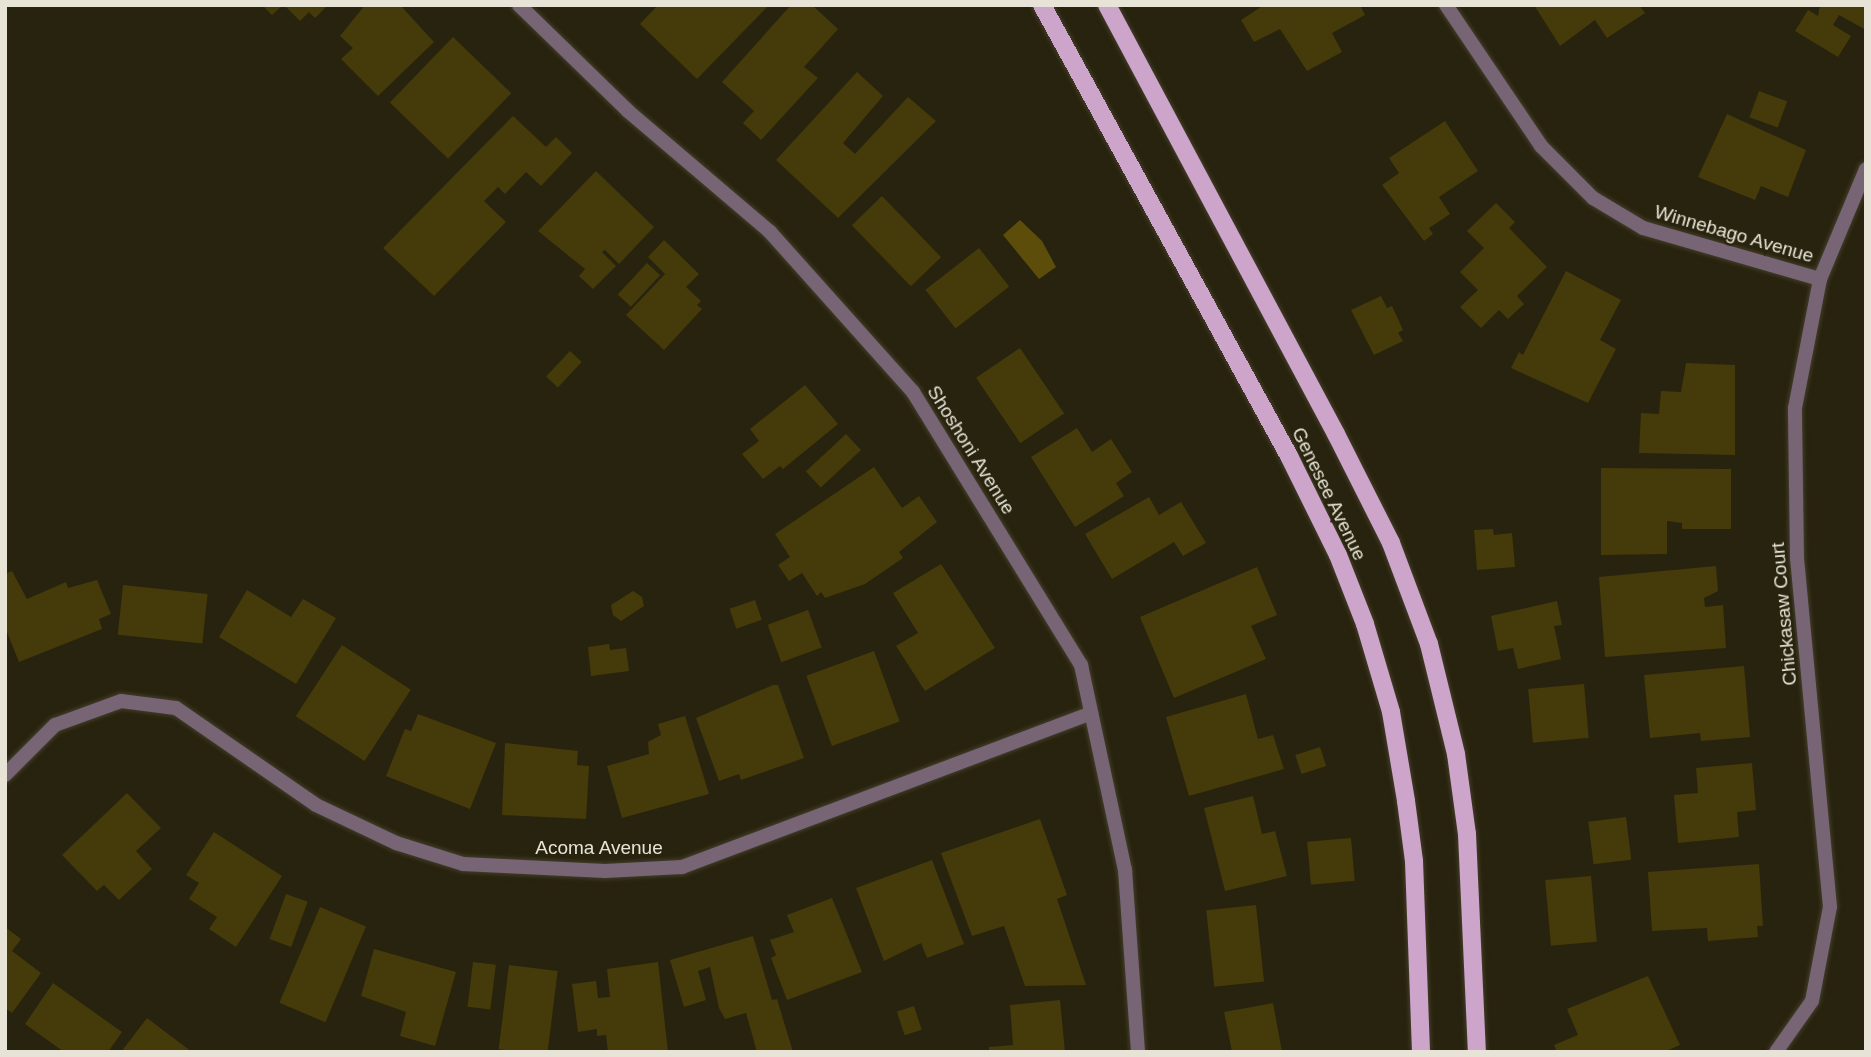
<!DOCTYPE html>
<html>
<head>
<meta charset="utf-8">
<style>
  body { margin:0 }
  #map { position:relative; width:1871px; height:1057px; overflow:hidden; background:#28230e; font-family:Helvetica,sans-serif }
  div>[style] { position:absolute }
  .water>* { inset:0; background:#5c4d0b }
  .building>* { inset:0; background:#453a09; transform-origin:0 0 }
  .roads { filter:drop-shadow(0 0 2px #433e2a) drop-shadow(0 0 2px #433e2a) }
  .street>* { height:14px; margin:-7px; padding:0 7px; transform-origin:7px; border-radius:7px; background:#776475 }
  .primary>* { height:18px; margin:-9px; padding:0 9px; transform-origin:9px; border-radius:9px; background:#cda4ca }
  span { translate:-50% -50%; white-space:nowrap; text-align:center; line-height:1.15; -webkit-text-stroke:5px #28230e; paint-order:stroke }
  .street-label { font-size:19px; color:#e7e4d7 }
  .frame { position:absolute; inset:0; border:7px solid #e7e4d7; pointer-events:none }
</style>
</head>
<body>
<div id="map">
  <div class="water">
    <div style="clip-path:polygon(1020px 220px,1042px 241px,1056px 267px,1039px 279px,1003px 235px)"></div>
  </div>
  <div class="building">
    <div style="clip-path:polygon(262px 5px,283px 5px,272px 15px)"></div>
    <div style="clip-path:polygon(284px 5px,328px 5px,315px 18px,309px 12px,300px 21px)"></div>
    <div style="clip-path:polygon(365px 5px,400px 5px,434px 42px,378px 96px,341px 59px,353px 48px,340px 36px)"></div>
    <div style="clip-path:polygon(658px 5px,769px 5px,697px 79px,640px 24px)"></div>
    <div style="clip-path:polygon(791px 5px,812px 5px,838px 29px,804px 67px,818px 78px,761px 140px,743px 123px,754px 111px,722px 82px)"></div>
    <div style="clip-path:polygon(1264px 5px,1360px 5px,1365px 15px,1332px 33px,1342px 52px,1307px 71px,1280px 29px,1254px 42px,1241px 20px)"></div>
    <div style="clip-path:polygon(1534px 5px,1639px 5px,1645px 13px,1607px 38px,1595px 20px,1560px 46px)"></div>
    <div style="clip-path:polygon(1820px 5px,1866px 5px,1866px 30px,1839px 15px,1833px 25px,1851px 36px,1838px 57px,1795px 31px,1808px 10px,1818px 16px)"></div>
    <div style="left:453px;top:37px;width:81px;height:91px;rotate:44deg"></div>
    <div style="clip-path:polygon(857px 72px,883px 96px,843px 143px,855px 154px,908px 97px,936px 121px,838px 218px,776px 160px)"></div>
    <div style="left:1759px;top:91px;width:30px;height:28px;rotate:20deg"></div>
    <div style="clip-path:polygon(1727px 114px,1806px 150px,1788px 197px,1761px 186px,1755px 200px,1698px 177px)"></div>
    <div style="clip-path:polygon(513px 116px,546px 147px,556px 137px,572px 153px,541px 186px,526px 172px,505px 194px,498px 187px,484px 201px,506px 222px,434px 296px,383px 248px)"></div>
    <div style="clip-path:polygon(1445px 121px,1478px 171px,1439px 197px,1450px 214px,1429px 228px,1433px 234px,1424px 241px,1382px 185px,1399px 173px,1389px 158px)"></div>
    <div style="clip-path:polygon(596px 171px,654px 227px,619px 264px,605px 250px,602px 252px,616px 266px,593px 289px,579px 276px,585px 269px,538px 231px)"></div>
    <div style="left:882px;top:196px;width:85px;height:42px;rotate:46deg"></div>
    <div style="clip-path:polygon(1496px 203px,1515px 222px,1509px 228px,1547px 267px,1517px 296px,1524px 304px,1508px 319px,1499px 310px,1481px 328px,1460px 307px,1478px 290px,1460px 272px,1484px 248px,1467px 231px)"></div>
    <div style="clip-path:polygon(664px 240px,699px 274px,686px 287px,701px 301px,697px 305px,702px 309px,664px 350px,626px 315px,665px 274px,648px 257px)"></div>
    <div style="left:979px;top:248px;width:49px;height:68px;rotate:52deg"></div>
    <div style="left:647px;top:263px;width:18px;height:43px;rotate:43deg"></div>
    <div style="clip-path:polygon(1566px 271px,1621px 300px,1600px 340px,1616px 349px,1588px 403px,1511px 368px,1519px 352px,1523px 355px)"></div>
    <div style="clip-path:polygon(1381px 296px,1387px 308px,1392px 306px,1403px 330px,1398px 333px,1403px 341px,1374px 355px,1351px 310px)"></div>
    <div style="left:1020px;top:348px;width:79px;height:53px;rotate:56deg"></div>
    <div style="left:570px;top:351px;width:16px;height:35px;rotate:43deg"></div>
    <div style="clip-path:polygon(1686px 363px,1735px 365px,1735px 455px,1639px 453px,1641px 413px,1659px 414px,1661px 391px,1681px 392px)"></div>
    <div style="clip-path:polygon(805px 385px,838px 424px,783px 469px,780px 466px,763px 479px,742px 454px,759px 441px,750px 429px)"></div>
    <div style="clip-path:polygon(1077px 428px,1092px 452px,1111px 439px,1132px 472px,1116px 483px,1124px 496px,1075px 527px,1031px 457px)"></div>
    <div style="left:846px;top:434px;width:22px;height:55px;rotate:47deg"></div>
    <div style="clip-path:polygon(874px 467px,902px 508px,919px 496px,937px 522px,899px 552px,903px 558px,865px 584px,825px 598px,821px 592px,817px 596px,802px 573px,789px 581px,778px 565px,790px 557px,775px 534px)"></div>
    <div style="clip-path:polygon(1601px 468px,1731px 469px,1731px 529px,1682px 529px,1682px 523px,1667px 521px,1667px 554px,1601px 555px)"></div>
    <div style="clip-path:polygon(1149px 497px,1159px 515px,1181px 502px,1206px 543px,1183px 556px,1174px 542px,1112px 579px,1085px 534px)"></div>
    <div style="clip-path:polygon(1493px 529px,1494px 535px,1512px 533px,1515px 567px,1477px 570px,1474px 530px)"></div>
    <div style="clip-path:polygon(941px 564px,995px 648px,925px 691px,896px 646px,918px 633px,893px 593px)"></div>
    <div style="clip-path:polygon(1716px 566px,1718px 591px,1704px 598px,1705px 607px,1723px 605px,1726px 648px,1605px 657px,1599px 577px)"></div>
    <div style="clip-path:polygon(1257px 567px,1277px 615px,1251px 626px,1266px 659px,1174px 698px,1140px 617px)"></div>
    <div style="clip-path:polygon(12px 571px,27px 599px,66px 582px,68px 588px,97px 580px,111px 614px,99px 619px,102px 629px,19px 662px,5px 627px,5px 574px)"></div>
    <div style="left:123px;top:585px;width:85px;height:50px;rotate:6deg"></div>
    <div style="clip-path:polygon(247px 590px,291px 617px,303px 599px,336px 618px,296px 684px,219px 637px)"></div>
    <div style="clip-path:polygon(633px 591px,642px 597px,644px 606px,621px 621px,613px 615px,611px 605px)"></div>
    <div style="left:755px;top:600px;width:21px;height:27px;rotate:71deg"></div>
    <div style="clip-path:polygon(1557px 601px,1562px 625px,1554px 626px,1561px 659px,1518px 669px,1513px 648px,1498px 651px,1491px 616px)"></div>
    <div style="left:808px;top:610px;width:40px;height:43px;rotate:70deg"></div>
    <div style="clip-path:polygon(609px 644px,610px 650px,626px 648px,629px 671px,591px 676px,588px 647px)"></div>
    <div style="left:342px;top:645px;width:82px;height:85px;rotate:33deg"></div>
    <div style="left:874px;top:651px;width:75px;height:72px;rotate:70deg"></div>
    <div style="clip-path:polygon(1744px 666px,1750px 737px,1701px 741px,1700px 733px,1650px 738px,1644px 675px)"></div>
    <div style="left:1584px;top:684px;width:54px;height:56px;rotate:85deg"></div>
    <div style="clip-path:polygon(773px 685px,778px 685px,804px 758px,741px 780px,739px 774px,719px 781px,696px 718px)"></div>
    <div style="clip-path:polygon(1246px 694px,1258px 739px,1273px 735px,1284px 769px,1189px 796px,1166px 717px)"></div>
    <div style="clip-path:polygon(418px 714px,496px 743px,470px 809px,386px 776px,405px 729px,411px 731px)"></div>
    <div style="clip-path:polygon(685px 716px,709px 794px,622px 818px,607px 766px,649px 754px,648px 742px,661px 735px,658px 724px)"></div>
    <div style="clip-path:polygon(505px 743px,578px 751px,577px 765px,589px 766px,586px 819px,502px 815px)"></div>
    <div style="left:1320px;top:747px;width:20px;height:26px;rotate:72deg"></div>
    <div style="clip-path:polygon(1752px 763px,1756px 810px,1737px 812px,1739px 837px,1678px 843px,1674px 795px,1698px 793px,1696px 768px)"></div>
    <div style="clip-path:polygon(127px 793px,161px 828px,136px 851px,152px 869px,119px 900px,104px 885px,97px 891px,62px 855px)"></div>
    <div style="clip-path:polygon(1253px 796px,1262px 834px,1275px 831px,1287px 876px,1225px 891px,1204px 808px)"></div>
    <div style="left:1626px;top:817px;width:43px;height:38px;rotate:83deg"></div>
    <div style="clip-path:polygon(1040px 819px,1067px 895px,1057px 899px,1086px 985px,1025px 986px,1004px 926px,972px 936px,941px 853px)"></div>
    <div style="clip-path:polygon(214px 832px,282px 876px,236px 947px,209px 929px,217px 917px,189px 899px,199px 883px,186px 875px)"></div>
    <div style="left:1351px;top:838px;width:43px;height:44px;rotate:85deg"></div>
    <div style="clip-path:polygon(932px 860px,964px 944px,927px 958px,921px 943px,884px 961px,856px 888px)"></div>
    <div style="clip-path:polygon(1759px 864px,1763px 926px,1757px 926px,1758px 937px,1708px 941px,1707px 928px,1652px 931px,1648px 872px)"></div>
    <div style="left:1591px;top:876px;width:66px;height:46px;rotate:85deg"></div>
    <div style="left:286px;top:894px;width:23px;height:48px;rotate:20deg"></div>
    <div style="clip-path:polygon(832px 898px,862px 972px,787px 1000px,771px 958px,776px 955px,770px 940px,794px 932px,787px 915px)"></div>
    <div style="left:1256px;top:905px;width:77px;height:50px;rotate:84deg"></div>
    <div style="left:320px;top:907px;width:50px;height:104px;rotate:23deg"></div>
    <div style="clip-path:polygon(5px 927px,21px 939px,12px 951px,41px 973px,12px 1013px,5px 1008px)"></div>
    <div style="clip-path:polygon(753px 936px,772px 1000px,777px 999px,793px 1052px,757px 1052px,746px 1013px,725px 1019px,719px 1008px,710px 967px,698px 971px,706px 1000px,684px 1007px,670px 960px)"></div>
    <div style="clip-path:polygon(374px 949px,456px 972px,435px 1046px,400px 1036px,406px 1012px,361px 996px)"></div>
    <div style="left:473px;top:962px;width:23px;height:45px;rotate:7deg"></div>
    <div style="clip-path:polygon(658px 962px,668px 1052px,608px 1052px,606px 1035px,597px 1036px,597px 1029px,578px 1032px,572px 984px,596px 981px,598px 998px,610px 997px,607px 969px)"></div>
    <div style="left:509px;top:965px;width:49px;height:85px;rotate:7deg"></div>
    <div style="clip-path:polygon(1648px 976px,1680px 1045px,1664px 1052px,1557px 1052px,1554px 1045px,1578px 1035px,1567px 1009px)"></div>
    <div style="clip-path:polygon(53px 983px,122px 1032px,108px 1052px,64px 1052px,25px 1024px)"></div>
    <div style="clip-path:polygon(1060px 1000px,1065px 1052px,989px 1052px,989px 1047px,1013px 1045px,1010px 1005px)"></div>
    <div style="clip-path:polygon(1273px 1003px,1282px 1052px,1232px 1052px,1224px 1012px)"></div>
    <div style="left:914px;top:1006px;width:25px;height:18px;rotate:72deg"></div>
    <div style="clip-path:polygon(147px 1018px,192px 1052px,121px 1052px)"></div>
  </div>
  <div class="roads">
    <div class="street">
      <div style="left:519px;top:5px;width:152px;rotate:44.2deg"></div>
      <div style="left:628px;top:111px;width:187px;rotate:40.4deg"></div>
      <div style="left:770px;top:232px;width:215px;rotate:48.2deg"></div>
      <div style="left:913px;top:392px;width:321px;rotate:58.4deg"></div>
      <div style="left:1081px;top:665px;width:210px;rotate:77.9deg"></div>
      <div style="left:1125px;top:870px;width:182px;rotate:85.9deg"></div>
      <div style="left:1446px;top:5px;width:170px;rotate:56deg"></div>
      <div style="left:1541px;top:146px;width:74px;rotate:45deg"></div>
      <div style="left:1593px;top:198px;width:58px;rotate:31deg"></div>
      <div style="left:1643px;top:228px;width:184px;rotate:16.1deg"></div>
      <div style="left:5px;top:775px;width:71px;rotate:-45deg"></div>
      <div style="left:55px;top:725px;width:70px;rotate:-20deg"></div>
      <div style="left:121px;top:701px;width:55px;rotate:7.3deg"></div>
      <div style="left:176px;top:708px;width:170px;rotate:34.7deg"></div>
      <div style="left:316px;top:805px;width:89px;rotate:25.4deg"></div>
      <div style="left:396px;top:843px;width:70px;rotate:17.4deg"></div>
      <div style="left:463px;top:864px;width:142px;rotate:2.8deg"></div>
      <div style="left:605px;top:871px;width:77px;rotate:-3deg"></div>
      <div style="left:682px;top:867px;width:437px;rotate:-20.6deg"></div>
      <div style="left:1776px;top:1052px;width:62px;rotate:-54.8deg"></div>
      <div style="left:1812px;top:1001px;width:96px;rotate:-79.2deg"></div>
      <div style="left:1830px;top:907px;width:351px;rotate:-95.4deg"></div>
      <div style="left:1797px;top:558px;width:150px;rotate:-90.8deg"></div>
      <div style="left:1795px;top:408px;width:131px;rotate:-79deg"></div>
      <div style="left:1820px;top:279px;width:119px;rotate:-67.3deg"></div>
    </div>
    <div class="primary">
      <div style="left:1042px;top:5px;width:514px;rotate:61.29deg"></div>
      <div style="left:1289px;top:456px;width:110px;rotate:63.7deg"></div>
      <div style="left:1338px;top:555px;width:74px;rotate:68.6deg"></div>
      <div style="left:1365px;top:624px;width:92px;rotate:73.5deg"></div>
      <div style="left:1391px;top:712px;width:90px;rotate:80.4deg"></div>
      <div style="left:1406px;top:801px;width:61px;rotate:82.4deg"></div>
      <div style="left:1414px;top:861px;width:191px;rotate:87.9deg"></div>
      <div style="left:1107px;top:5px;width:486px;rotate:61.9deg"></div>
      <div style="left:1336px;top:434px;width:122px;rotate:63.2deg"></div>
      <div style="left:1391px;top:543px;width:108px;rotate:69.4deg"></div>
      <div style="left:1429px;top:644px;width:113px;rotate:76.2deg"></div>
      <div style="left:1456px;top:754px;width:81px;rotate:82.2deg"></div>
      <div style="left:1467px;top:834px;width:218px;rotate:87.4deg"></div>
    </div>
  </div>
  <div class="street-label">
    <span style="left:1734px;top:234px;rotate:16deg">Winnebago Avenue</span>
    <span style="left:971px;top:450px;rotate:58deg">Shoshoni Avenue</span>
    <span style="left:1329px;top:494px;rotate:64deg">Genesee Avenue</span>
    <span style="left:1784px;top:614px;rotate:-95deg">Chickasaw Court</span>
    <span style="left:599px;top:848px">Acoma Avenue</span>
  </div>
  <div class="frame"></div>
</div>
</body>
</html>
